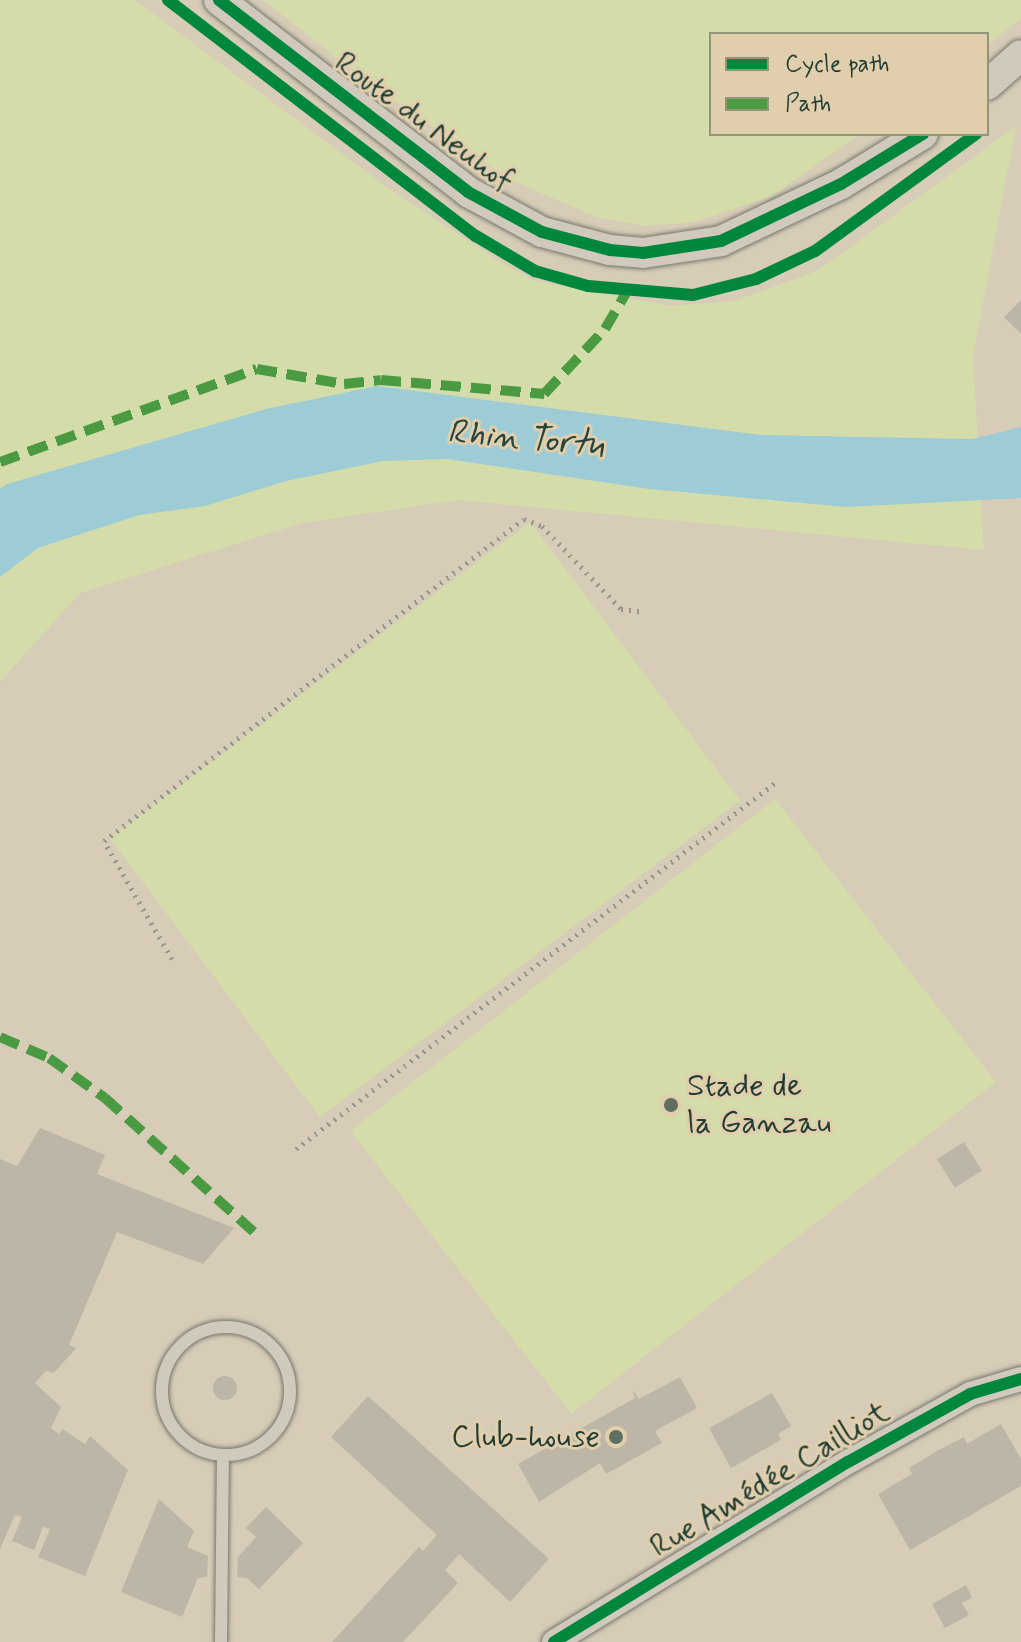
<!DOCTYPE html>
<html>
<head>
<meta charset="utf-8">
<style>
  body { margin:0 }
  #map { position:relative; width:1021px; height:1642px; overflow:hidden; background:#d7ccb7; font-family:Mynerve,sans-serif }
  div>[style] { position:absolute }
  .green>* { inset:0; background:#d4dca9; transform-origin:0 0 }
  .water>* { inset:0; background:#9dccd7 }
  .building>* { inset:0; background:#bdb5a5; transform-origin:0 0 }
  .round { border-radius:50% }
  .path>* { height:5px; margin-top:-2.5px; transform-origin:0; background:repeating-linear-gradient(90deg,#97968c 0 2px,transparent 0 8px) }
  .roads { filter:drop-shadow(0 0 2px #77786d) drop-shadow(0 0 2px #77786d) }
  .service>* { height:12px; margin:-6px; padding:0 6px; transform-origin:6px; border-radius:6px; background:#d1c9bc }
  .service>.ring { margin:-6px; padding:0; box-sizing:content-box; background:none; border:12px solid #d1c9bc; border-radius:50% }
  .minor>* { height:24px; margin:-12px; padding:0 12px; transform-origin:12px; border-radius:12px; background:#d1c9bc }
  .tertiary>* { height:30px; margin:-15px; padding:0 15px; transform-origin:15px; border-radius:15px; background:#d1c9bc }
  .quiet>* { height:10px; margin-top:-5px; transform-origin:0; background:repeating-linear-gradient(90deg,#4a9a42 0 20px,transparent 0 30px) }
  .cycleway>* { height:12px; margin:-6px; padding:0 6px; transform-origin:6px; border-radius:6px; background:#00873e }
  .dots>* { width:22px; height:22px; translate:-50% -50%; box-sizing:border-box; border:4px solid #e1ceac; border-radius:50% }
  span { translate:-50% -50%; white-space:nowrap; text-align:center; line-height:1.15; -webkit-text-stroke:6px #e1ceac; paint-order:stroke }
  .street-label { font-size:32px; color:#1f3d34 }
  .poi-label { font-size:32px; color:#1f3d34 }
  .left { translate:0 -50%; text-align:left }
  .right { translate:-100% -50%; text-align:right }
  .water-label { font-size:34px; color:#24443d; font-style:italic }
  .legend { position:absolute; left:709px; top:32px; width:280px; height:104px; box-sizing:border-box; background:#e1ceac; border:2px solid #93947c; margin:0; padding:10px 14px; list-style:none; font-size:24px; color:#1f3d34 }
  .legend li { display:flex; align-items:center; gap:16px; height:40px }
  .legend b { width:40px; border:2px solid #93947c }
</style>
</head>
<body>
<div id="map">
  <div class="green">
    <div style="clip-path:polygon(0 0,135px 0,387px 187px,497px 260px,535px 281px,670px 306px,735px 301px,819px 270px,1016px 126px,973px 357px,984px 550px,458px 500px,302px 523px,80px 593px,0 682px)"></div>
    <div style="clip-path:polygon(263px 0,1021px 0,1021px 18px,987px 45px,987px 34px,711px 34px,711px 134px,860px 134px,770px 197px,695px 222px,647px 226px,596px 217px,509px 179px,372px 85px)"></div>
    <div style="left:530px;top:522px;width:349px;height:526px;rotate:53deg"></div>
    <div style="left:775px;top:799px;width:359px;height:539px;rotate:52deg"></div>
  </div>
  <div class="water">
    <div style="clip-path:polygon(377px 386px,761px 435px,972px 439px,1021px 427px,1021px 498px,846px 507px,649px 489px,447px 459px,383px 461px,286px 481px,205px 506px,139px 515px,38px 548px,0 577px,0 489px,7px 484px,266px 409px)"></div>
  </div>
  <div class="building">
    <div style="clip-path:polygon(1021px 300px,1021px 334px,1004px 317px)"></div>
    <div style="clip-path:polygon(40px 1128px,105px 1155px,97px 1174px,234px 1228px,203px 1264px,117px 1232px,69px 1345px,76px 1348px,54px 1373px,46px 1371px,35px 1383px,61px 1407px,51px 1428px,59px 1434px,62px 1429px,85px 1444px,90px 1436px,128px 1470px,85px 1576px,38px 1557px,50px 1529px,43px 1527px,34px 1550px,12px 1541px,22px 1517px,15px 1515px,0 1549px,0 1159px,17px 1166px)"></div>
    <div style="left:964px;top:1142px;width:34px;height:32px;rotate:58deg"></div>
    <div class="round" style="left:213px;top:1376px;width:24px;height:24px"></div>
    <div style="clip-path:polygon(680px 1377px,697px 1408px,655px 1431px,662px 1443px,606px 1474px,600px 1463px,539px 1502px,518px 1464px,635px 1398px,632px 1390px,639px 1399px)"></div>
    <div style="clip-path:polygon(772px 1393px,791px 1426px,778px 1434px,781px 1440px,731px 1468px,709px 1428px)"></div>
    <div style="clip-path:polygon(368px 1396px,549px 1559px,510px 1602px,459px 1554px,445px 1570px,458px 1583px,403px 1642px,332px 1642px,419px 1547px,423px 1551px,437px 1535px,331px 1437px)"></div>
    <div style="clip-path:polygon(1001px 1424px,1021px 1459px,1021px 1486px,910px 1550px,878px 1494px,912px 1474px,909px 1468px,937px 1451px,964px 1437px,967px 1444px)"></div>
    <div style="clip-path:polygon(159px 1499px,194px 1531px,187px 1547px,208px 1556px,207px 1577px,198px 1578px,182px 1617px,121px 1592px)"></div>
    <div style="clip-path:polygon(266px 1507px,303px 1543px,259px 1589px,247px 1578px,237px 1577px,238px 1557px,256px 1537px,246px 1528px)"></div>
    <div style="clip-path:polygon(966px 1585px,972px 1598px,962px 1603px,969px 1615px,945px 1628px,932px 1604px)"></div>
  </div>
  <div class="path">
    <div style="left:172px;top:959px;width:136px;rotate:-120deg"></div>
    <div style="left:104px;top:841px;width:529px;rotate:-37.48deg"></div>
    <div style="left:524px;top:519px;width:19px;rotate:21deg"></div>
    <div style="left:542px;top:526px;width:115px;rotate:46.4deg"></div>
    <div style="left:621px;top:609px;width:23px;rotate:7deg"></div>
    <div style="left:296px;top:1149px;width:603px;rotate:-37.38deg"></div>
  </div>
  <div class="roads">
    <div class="service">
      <div class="ring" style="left:162px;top:1327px;width:116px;height:116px"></div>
      <div style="left:221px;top:1642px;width:186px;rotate:-89.4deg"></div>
    </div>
    <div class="minor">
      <div style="left:554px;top:1642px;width:345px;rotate:-31.5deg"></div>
      <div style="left:848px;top:1462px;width:140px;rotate:-29.1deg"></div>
      <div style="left:970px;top:1394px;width:53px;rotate:-16.4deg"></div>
    </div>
    <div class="tertiary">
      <div style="left:219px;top:0;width:314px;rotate:37.6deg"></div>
      <div style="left:468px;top:192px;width:84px;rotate:28.4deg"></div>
      <div style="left:542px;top:232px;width:70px;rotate:14.8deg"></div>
      <div style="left:610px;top:250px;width:33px;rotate:5deg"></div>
      <div style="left:643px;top:253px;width:79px;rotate:-8.7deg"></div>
      <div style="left:721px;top:241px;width:133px;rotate:-25.4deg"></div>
      <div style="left:841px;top:184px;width:96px;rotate:-31.4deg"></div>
      <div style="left:987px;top:85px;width:45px;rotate:-41.4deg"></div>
    </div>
  </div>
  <div class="quiet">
    <div style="left:0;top:462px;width:273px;rotate:-19.9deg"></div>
    <div style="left:257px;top:369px;width:88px;rotate:9.8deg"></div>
    <div style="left:344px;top:384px;width:37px;rotate:-6deg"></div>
    <div style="left:381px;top:380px;width:164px;rotate:4.9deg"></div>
    <div style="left:544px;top:394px;width:89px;rotate:-46.8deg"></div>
    <div style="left:605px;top:329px;width:42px;rotate:-59.7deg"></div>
    <div style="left:0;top:1037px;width:53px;rotate:23.2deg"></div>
    <div style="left:49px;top:1058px;width:69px;rotate:35.5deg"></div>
    <div style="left:105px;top:1098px;width:200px;rotate:42deg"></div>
  </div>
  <div class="cycleway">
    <div style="left:168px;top:0;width:388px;rotate:37.5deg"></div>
    <div style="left:476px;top:236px;width:69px;rotate:30.7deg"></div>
    <div style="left:535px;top:271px;width:55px;rotate:15.8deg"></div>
    <div style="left:588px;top:286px;width:105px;rotate:4.9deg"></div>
    <div style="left:693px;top:295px;width:65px;rotate:-14.3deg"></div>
    <div style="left:756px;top:279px;width:65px;rotate:-25.4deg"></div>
    <div style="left:815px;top:251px;width:199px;rotate:-36deg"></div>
    <div style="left:219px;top:0;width:314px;rotate:37.6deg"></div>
    <div style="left:468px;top:192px;width:84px;rotate:28.4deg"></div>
    <div style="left:542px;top:232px;width:70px;rotate:14.8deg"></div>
    <div style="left:610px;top:250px;width:33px;rotate:5deg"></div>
    <div style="left:643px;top:253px;width:79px;rotate:-8.7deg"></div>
    <div style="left:721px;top:241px;width:133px;rotate:-25.4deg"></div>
    <div style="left:841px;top:184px;width:96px;rotate:-31.4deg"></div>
    <div style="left:554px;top:1642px;width:345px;rotate:-31.5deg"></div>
    <div style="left:848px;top:1462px;width:140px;rotate:-29.1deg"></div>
    <div style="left:970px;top:1394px;width:53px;rotate:-16.4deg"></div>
  </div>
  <div class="dots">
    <div style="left:671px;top:1105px;background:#5f6f62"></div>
    <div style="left:616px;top:1437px;background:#5f6f62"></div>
  </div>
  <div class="street-label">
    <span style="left:424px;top:122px;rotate:36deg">Route du Neuhof</span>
    <span style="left:770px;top:1480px;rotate:-31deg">Rue Amédée Cailliot</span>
  </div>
  <div class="poi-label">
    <span class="left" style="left:687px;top:1105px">Stade de<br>la Ganzau</span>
    <span class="right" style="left:600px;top:1437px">Club-house</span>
  </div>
  <div class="water-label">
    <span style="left:526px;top:439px;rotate:5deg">Rhin Tortu</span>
  </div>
  <ul class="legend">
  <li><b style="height:10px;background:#00873e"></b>Cycle path</li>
  <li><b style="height:10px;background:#4a9a42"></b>Path</li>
  </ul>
</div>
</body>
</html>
